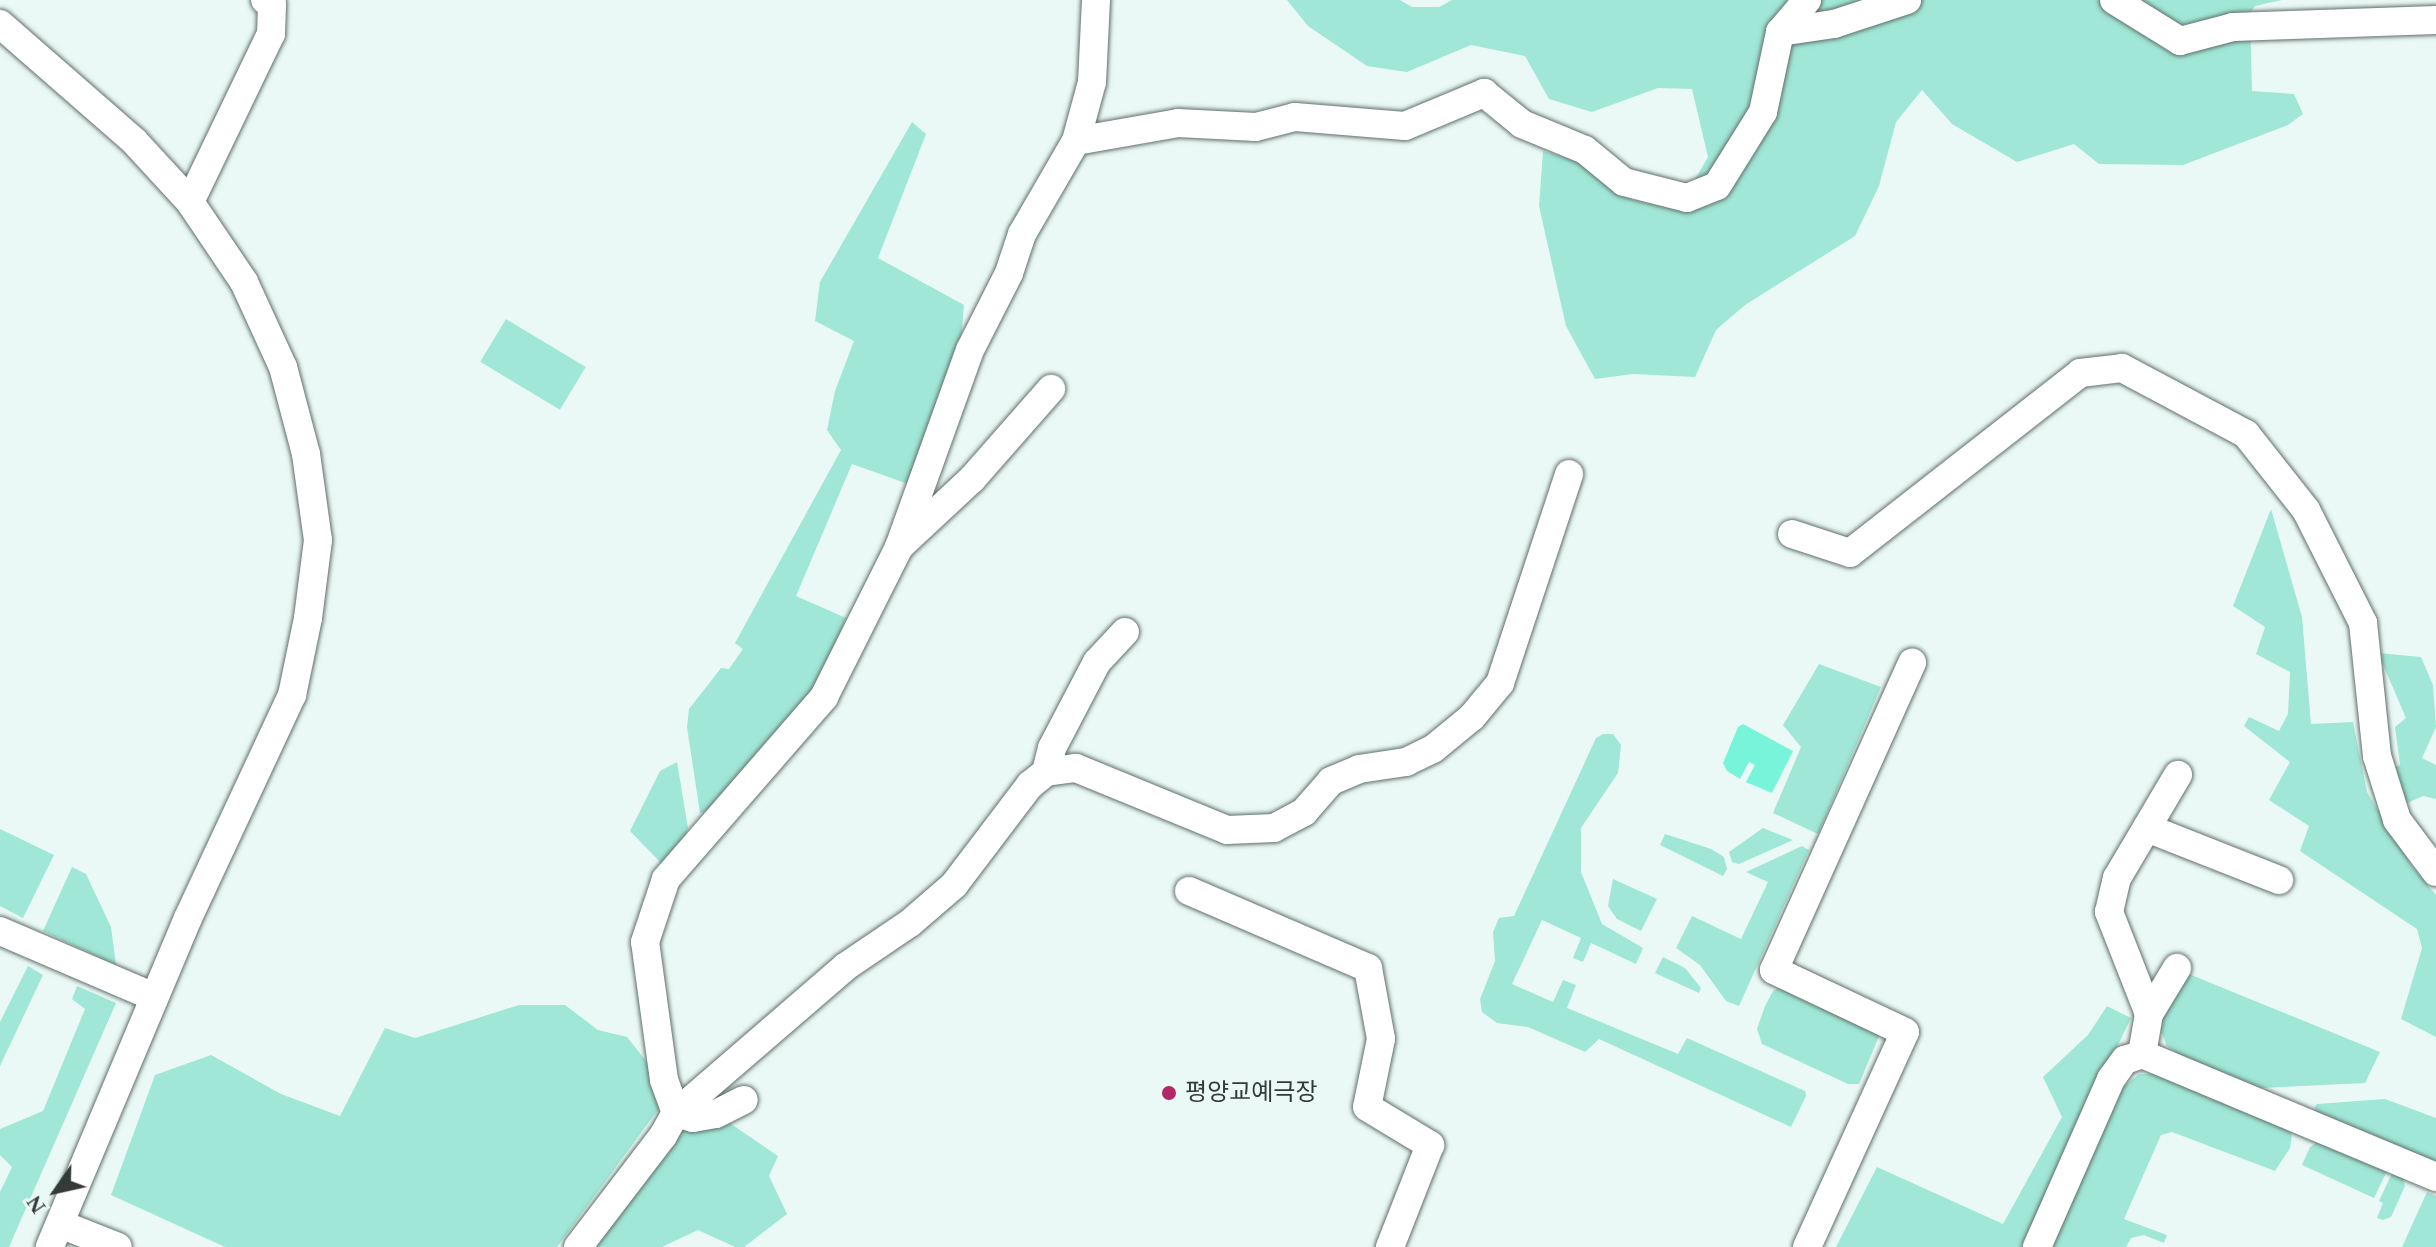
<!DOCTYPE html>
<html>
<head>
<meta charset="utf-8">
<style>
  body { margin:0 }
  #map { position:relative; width:2436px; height:1247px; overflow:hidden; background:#eaf9f5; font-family:"Times New Roman","Noto Sans KR",serif }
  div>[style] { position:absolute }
  .green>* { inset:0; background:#a0e7d7; transform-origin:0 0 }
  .water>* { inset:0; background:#78f4da }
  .roads { filter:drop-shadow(0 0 2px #616f6b) drop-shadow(0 0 2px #616f6b) }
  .minor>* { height:28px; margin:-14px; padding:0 14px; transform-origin:14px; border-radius:14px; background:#fff }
  .dots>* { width:22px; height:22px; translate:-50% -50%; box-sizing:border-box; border:4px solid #eaf9f5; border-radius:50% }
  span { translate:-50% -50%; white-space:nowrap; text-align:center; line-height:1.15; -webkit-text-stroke:6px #eaf9f5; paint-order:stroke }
  .poi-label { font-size:24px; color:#343a38 }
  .left { translate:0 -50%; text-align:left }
  .north { position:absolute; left:16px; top:1151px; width:80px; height:80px; -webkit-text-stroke:6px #eaf9f5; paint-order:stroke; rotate:236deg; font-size:22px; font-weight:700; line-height:32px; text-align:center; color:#343a38 }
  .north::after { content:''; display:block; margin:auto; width:28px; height:36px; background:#343a38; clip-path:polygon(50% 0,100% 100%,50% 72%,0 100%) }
</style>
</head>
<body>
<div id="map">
  <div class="green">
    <div style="clip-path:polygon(1287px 0,1400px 0,1412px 7px,1439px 7px,1452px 0,2282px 0,2255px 6px,2250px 13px,2252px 91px,2294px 94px,2303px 114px,2288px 125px,2183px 165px,2099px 164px,2074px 144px,2017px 162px,1952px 124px,1922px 90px,1896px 122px,1879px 186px,1855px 236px,1745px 305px,1716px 330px,1695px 377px,1633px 374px,1595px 379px,1566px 326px,1539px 206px,1543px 151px,1577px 161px,1633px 200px,1677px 210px,1708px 157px,1692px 89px,1658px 88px,1592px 112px,1549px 99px,1525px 56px,1471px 45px,1407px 72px,1367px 66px,1308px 26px)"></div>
    <div style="clip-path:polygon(912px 122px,926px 134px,878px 258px,964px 305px,960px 350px,908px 484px,852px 464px,796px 596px,846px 618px,825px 672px,782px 734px,714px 810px,700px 813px,687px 727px,689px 709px,721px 668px,729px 669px,743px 649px,735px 643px,841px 450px,827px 430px,835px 391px,854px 341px,815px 321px,820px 282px)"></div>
    <div style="left:506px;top:319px;width:93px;height:50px;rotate:31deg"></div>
    <div style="clip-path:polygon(2271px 509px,2302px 617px,2311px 724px,2353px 722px,2367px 792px,2411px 865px,2436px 895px,2436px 1037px,2401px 1019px,2422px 948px,2417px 929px,2300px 851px,2309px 826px,2269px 800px,2290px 762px,2244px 726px,2249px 717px,2279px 731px,2288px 714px,2290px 672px,2256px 654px,2265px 627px,2233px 606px)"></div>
    <div style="clip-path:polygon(2378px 653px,2421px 657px,2433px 685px,2436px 727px,2422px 758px,2436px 765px,2436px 799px,2423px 796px,2405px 804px,2389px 770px,2400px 765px,2395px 727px,2406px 718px)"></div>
    <div style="clip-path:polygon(1819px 664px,1881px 687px,1818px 834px,1773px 813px,1801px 747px,1783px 725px)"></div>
    <div style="clip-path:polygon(1603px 734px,1613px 734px,1621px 745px,1618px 773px,1581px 828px,1581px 872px,1602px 924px,1643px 948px,1636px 964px,1591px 943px,1583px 962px,1573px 958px,1581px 938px,1542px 920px,1512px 984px,1553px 1002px,1563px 980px,1576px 985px,1567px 1008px,1678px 1054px,1687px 1038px,1805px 1091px,1806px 1096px,1791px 1127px,1599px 1039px,1585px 1052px,1528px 1027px,1497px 1023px,1482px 1012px,1480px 999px,1495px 961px,1493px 932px,1499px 918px,1514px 916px,1596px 738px)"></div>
    <div style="clip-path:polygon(677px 762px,688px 828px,683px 842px,662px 864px,630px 831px,660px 771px)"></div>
    <div style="clip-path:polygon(1763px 828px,1793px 840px,1739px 864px,1732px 862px,1729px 852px)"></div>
    <div style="clip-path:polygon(0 829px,54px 855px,23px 918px,0 906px)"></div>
    <div style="clip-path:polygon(1665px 834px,1711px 849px,1724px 857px,1727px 869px,1723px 876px,1660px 845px)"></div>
    <div style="clip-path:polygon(1802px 846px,1809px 850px,1739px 1006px,1726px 1001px,1700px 965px,1676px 948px,1692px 916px,1741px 939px,1768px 882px,1746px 872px)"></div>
    <div style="clip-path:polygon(72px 867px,86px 874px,111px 927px,116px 965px,43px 931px)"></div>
    <div style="clip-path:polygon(1613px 879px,1657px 899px,1641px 931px,1617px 919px,1608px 906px)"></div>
    <div style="clip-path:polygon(1663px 957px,1685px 968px,1701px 988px,1699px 993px,1655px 973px)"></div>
    <div style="clip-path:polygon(28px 966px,43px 975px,0 1066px,0 1022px)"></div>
    <div style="clip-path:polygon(2184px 972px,2380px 1052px,2365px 1083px,2260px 1088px,2183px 1057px,2167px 1046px,2158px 1024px)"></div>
    <div style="clip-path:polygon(1785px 985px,1882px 1029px,1859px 1084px,1848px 1084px,1762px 1044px,1757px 1029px,1765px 1006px,1773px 991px)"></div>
    <div style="clip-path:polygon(77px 986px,116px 1003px,9px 1247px,0 1247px,0 1192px,12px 1167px,0 1155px,0 1129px,43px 1111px,85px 1009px,72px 999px)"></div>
    <div style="clip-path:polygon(519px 1005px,565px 1005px,598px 1030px,627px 1037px,654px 1071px,660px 1107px,557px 1247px,225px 1247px,111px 1195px,155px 1075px,211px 1055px,281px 1094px,340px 1116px,385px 1028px,415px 1038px)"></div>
    <div style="clip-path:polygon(2107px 1006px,2131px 1018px,2021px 1247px,1836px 1247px,1877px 1167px,2003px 1224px,2062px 1117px,2043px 1077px,2088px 1035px)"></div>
    <div style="clip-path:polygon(2139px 1074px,2162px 1074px,2280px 1122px,2292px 1134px,2290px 1148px,2275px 1171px,2172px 1132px,2161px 1135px,2124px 1219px,2167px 1235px,2164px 1243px,2144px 1235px,2131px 1238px,2126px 1247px,2048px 1247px,2117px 1092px)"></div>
    <div style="clip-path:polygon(2385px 1099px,2436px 1118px,2436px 1163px,2318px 1113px,2314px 1108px,2317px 1104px)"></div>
    <div style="clip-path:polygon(721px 1117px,778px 1156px,769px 1176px,787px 1214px,744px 1247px,735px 1247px,698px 1230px,662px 1247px,590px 1247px,678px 1129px)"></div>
    <div style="clip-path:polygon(2320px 1140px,2388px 1169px,2374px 1198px,2302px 1165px,2310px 1147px)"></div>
    <div style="clip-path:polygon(2393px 1171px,2403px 1178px,2405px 1186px,2391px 1217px,2383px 1220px,2377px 1218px,2383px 1203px,2379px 1201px)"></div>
    <div style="clip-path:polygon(2427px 1192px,2436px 1196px,2436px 1247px,2402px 1247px)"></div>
  </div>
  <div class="water">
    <div style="clip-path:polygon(1743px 724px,1793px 751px,1772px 793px,1746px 782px,1755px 765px,1749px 762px,1740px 779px,1727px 771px,1723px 763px,1738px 727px)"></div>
  </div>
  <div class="roads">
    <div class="minor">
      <div style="left:2114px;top:0;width:78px;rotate:31.8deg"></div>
      <div style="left:2180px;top:41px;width:55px;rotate:-14.8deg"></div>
      <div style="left:2233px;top:27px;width:203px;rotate:-2deg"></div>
      <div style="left:0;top:24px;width:178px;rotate:41.1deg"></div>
      <div style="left:134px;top:141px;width:83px;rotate:47.4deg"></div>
      <div style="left:190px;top:202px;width:97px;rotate:56deg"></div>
      <div style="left:244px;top:282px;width:94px;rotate:65.4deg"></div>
      <div style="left:283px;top:367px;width:90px;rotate:75.2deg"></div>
      <div style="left:306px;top:454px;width:87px;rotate:82.1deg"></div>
      <div style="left:318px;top:540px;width:79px;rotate:97.3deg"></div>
      <div style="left:308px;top:618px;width:79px;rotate:101.7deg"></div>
      <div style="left:292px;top:695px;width:246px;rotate:115deg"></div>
      <div style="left:188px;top:918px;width:357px;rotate:112.8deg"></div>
      <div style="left:1780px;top:32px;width:55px;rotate:-8.4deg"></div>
      <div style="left:1834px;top:24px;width:77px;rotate:-18.2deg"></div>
      <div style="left:1076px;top:141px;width:104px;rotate:-10deg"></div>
      <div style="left:1178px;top:123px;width:78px;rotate:2.9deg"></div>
      <div style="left:1256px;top:127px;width:40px;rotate:-14.4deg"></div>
      <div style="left:1295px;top:117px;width:110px;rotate:4.7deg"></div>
      <div style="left:1405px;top:126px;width:86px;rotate:-22.7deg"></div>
      <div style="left:1484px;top:93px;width:49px;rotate:39.2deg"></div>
      <div style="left:1522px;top:124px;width:68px;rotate:22.4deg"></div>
      <div style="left:1585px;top:150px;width:50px;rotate:39.4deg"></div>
      <div style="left:1624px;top:182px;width:65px;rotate:14.3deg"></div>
      <div style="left:1687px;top:198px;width:32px;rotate:-22deg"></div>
      <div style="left:1717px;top:186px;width:87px;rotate:-58.1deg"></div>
      <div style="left:1763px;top:112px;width:82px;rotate:-78deg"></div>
      <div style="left:1780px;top:32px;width:42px;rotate:-49.8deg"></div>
      <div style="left:190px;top:202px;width:187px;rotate:-64.3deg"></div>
      <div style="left:271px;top:34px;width:30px;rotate:-88deg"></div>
      <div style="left:272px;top:4px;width:8px;rotate:-150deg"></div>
      <div style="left:1792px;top:534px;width:61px;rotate:18.1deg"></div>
      <div style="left:1850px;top:553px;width:292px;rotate:-38deg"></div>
      <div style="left:2080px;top:373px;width:42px;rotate:-6.8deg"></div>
      <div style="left:2122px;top:368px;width:140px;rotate:28deg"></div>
      <div style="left:2246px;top:434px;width:97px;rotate:51.7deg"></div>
      <div style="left:2306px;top:510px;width:127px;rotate:63.2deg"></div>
      <div style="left:2363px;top:623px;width:134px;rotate:84deg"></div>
      <div style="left:2377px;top:756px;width:67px;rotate:72.6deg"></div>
      <div style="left:2397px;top:820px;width:65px;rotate:53.1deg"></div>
      <div style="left:899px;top:547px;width:100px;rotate:-43deg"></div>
      <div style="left:972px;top:479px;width:120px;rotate:-48.7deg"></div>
      <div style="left:1046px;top:772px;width:30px;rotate:-8deg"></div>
      <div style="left:1076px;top:768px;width:163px;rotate:22.3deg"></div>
      <div style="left:1227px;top:830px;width:47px;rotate:-2.4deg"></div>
      <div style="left:1274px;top:828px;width:34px;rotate:-28deg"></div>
      <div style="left:1304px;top:812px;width:41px;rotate:-48.9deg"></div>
      <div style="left:1331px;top:781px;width:30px;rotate:-23deg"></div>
      <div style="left:1359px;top:769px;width:48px;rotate:-8.5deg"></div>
      <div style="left:1406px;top:762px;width:30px;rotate:-26deg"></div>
      <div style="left:1433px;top:749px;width:50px;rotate:-39.4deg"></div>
      <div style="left:1472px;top:717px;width:44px;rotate:-50.5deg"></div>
      <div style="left:1500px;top:683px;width:220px;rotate:-71.7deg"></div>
      <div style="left:2147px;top:828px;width:142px;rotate:21.5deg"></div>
      <div style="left:1189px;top:891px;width:195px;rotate:23.3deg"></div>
      <div style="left:1368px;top:968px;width:72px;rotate:79.6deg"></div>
      <div style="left:1381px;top:1039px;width:69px;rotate:101.6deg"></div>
      <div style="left:1367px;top:1107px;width:74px;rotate:31.1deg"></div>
      <div style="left:1430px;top:1145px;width:110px;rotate:111.4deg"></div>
      <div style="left:0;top:931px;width:168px;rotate:23.2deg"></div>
      <div style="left:2149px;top:1014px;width:110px;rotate:-111.4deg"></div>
      <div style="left:2109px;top:912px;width:35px;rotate:-77deg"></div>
      <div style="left:2117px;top:878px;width:120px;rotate:-59.4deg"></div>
      <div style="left:2142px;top:1054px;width:319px;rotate:22.7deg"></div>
      <div style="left:676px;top:1113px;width:223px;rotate:-40.8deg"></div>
      <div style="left:845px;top:967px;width:78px;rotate:-34.1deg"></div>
      <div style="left:910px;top:923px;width:58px;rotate:-40.8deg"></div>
      <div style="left:954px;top:885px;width:126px;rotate:-52.8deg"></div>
      <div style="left:1030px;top:785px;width:21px;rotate:-39deg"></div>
      <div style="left:1046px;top:772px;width:25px;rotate:-76deg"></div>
      <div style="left:1052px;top:748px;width:97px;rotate:-62.4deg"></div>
      <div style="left:1097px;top:662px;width:41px;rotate:-47deg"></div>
      <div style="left:676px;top:1113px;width:18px;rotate:16deg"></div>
      <div style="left:693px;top:1118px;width:23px;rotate:-10deg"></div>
      <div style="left:716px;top:1114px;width:31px;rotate:-27deg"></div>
      <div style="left:60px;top:1224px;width:62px;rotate:21.6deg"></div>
      <div style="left:578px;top:1247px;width:140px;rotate:-52.6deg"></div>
      <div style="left:663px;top:1136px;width:26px;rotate:-61deg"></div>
      <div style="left:676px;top:1113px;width:35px;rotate:-110deg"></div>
      <div style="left:664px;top:1080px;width:139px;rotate:-97.8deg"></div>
      <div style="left:645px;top:942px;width:66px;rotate:-71.6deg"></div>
      <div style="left:666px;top:879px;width:241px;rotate:-49deg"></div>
      <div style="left:824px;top:697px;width:168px;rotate:-63.4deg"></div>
      <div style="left:899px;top:547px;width:209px;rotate:-70.2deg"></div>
      <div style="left:970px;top:350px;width:86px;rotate:-63.1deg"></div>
      <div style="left:1009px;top:273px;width:41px;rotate:-71.6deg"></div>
      <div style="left:1022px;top:234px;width:108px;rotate:-59.9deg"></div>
      <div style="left:1076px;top:141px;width:61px;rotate:-74.8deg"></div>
      <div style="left:1092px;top:82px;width:82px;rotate:-87.2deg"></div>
      <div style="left:1807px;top:1247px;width:236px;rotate:-65.5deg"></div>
      <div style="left:1905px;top:1032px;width:145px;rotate:-154.7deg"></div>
      <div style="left:1774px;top:970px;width:337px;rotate:-65.8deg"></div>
      <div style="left:2037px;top:1247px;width:184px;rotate:-66.2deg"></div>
      <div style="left:2111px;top:1079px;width:24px;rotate:-54deg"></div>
      <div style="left:2125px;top:1060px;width:18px;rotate:-19deg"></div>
      <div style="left:2142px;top:1054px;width:41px;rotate:-80.1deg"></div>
      <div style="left:2149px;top:1014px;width:54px;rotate:-58.7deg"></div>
    </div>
  </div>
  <div class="dots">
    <div style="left:1169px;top:1093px;background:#b22868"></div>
  </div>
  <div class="poi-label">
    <span class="left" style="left:1185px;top:1093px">평양교예극장</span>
  </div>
  <div class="north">N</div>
</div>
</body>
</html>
